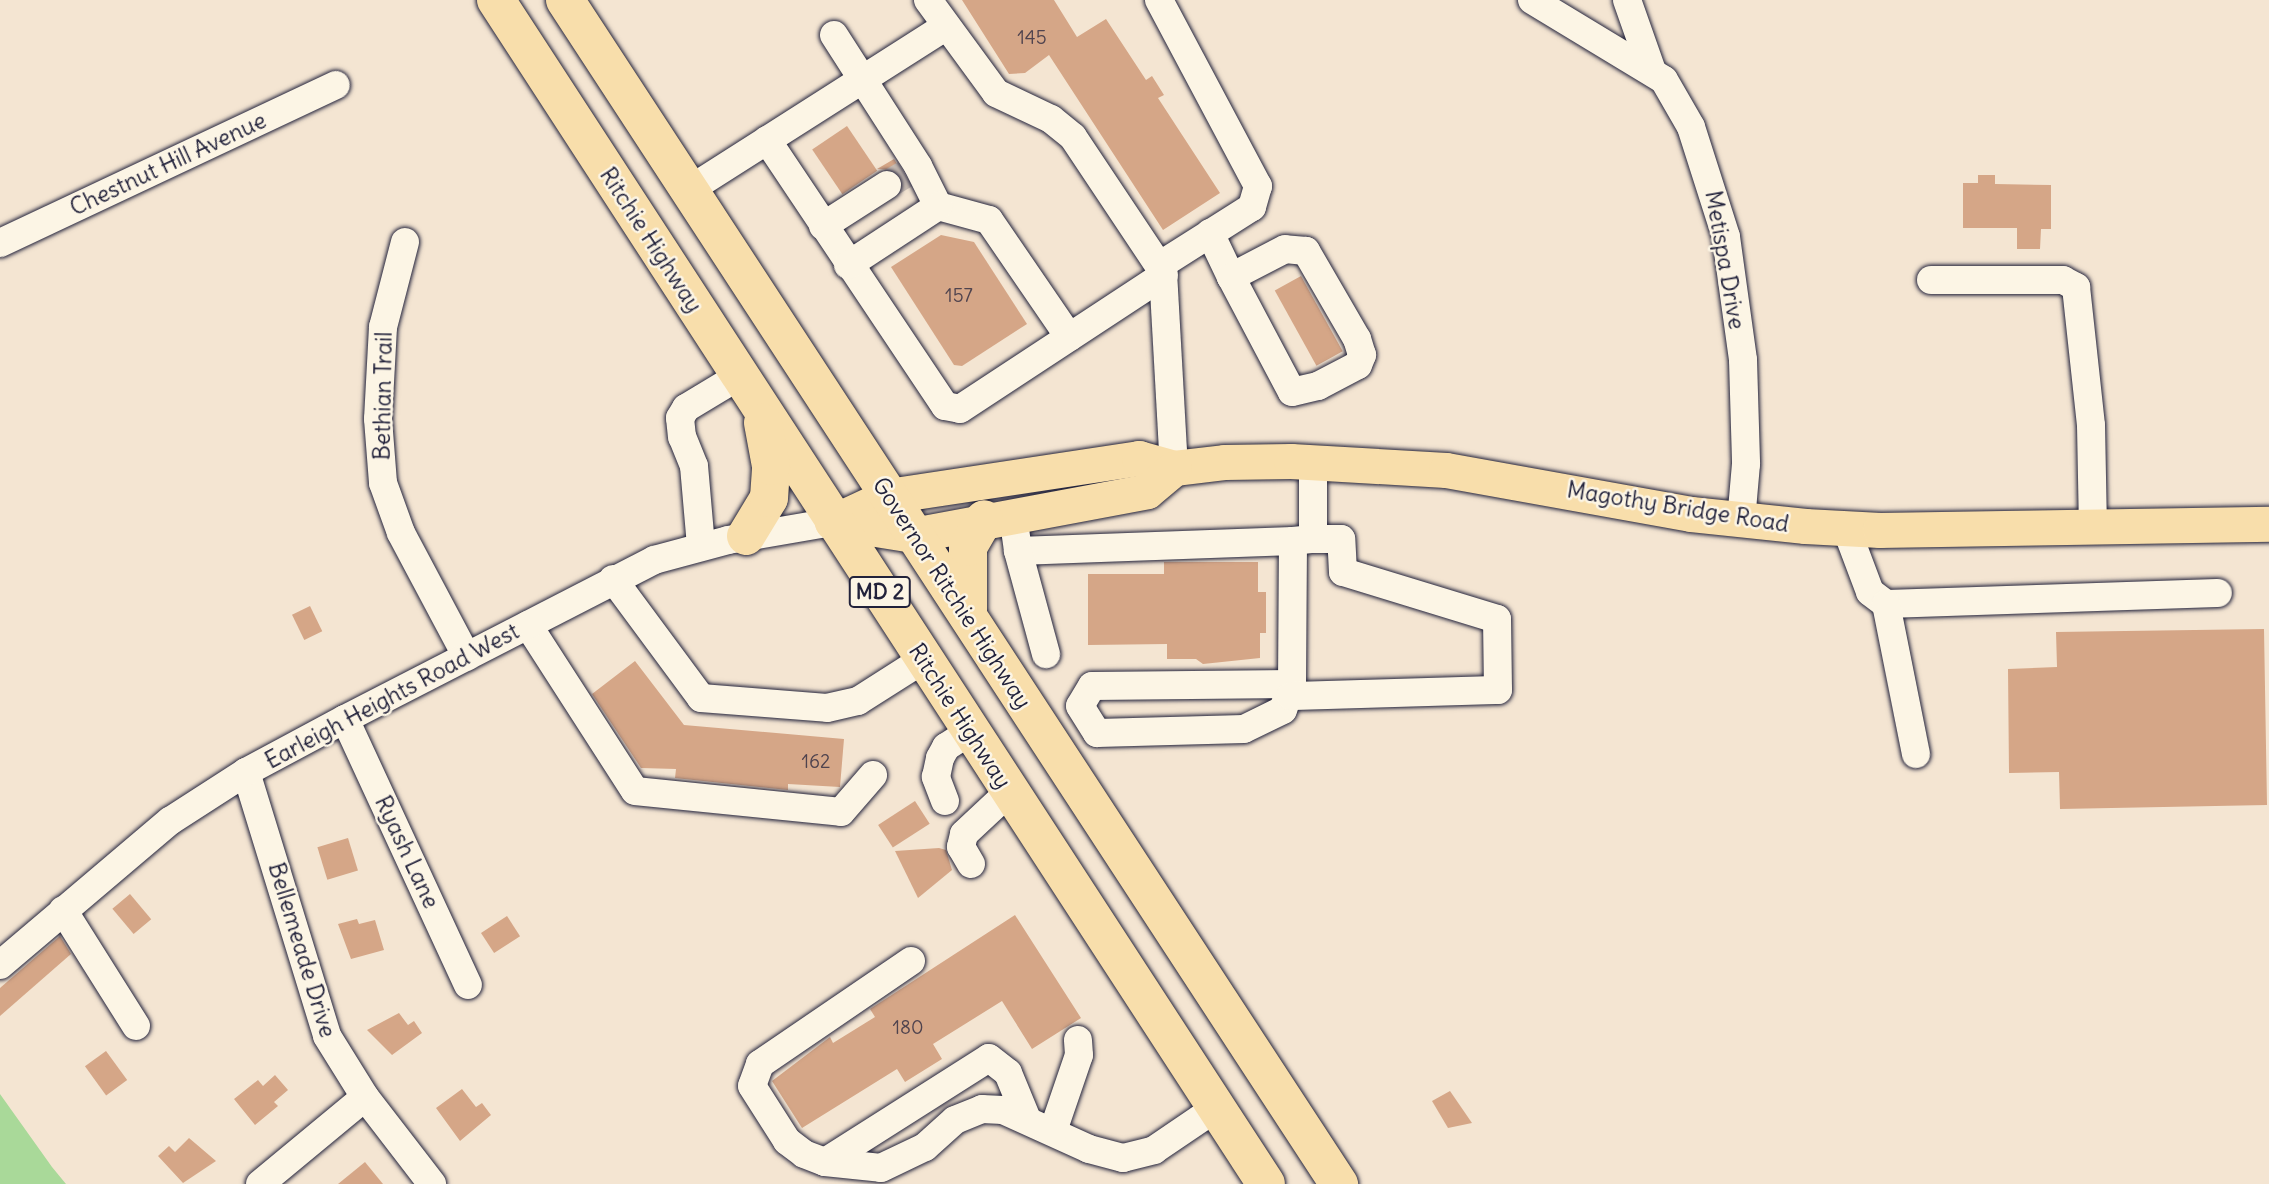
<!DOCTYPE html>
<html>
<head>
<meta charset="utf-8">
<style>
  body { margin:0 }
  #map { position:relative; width:2269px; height:1184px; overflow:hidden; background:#f4e5d2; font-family:Delius,sans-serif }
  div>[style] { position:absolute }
  .green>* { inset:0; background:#a9d999 }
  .building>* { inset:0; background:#d5a687; transform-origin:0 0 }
  .minor-tunnel>* { height:28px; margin-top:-14px; transform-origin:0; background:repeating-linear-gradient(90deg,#cabeb4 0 28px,transparent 0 42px) }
  .roads { filter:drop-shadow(0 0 2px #22223b) drop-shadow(0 0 2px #22223b) }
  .minor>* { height:28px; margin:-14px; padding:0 14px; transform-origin:14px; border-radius:14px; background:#fcf5e5 }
  .major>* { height:35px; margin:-17.5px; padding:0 17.5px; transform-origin:17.5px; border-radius:17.5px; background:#f8deab }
  .highway>* { height:38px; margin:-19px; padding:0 19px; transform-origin:19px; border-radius:19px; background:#f8deab }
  span { translate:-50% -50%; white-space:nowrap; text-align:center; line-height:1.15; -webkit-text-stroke:5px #fcf5e5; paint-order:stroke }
  .number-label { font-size:19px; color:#4f434e }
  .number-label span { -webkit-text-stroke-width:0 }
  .shield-label span { padding:2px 5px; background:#fcf5e5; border:2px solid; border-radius:5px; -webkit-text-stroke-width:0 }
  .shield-label { font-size:21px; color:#22223b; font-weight:700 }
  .street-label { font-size:23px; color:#22223b }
</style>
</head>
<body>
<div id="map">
  <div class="green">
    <div style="clip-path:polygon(0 1094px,52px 1167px,66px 1184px,0 1184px)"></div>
  </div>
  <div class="building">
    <div style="clip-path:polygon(962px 0,1054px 0,1077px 37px,1106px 19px,1146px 80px,1152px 76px,1164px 95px,1158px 98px,1220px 193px,1163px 230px,1049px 55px,1025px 73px,1009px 74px)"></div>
    <div style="left:847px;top:126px;width:54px;height:42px;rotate:56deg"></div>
    <div style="clip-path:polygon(894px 159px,907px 180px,903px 183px,894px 170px,877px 169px)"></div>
    <div style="clip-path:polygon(1978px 175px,1995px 175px,1995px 184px,2051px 185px,2051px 229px,2041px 229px,2040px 249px,2017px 249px,2017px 228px,1963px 228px,1963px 183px,1978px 183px)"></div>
    <div style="clip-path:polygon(941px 235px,974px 242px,1027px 324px,962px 366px,954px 365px,891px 267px)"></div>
    <div style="left:1301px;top:276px;width:86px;height:30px;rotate:61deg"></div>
    <div style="clip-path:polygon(1164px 562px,1258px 562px,1258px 592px,1266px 592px,1266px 633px,1260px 633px,1260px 658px,1203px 664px,1196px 659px,1167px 659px,1167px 644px,1088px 645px,1088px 574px,1164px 574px)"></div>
    <div style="left:310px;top:606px;width:28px;height:20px;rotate:64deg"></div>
    <div style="clip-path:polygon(2264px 629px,2267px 805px,2060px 809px,2059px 772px,2009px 773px,2008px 669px,2057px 667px,2056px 632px)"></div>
    <div style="clip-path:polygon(635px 661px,684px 725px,844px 739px,840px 787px,788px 784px,788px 790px,675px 778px,676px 769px,641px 768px,592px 694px)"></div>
    <div style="left:915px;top:801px;width:27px;height:44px;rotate:57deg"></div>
    <div style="left:348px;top:838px;width:34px;height:32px;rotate:73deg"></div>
    <div style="clip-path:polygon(939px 848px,946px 850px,952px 870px,918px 898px,895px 851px)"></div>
    <div style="left:130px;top:894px;width:33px;height:23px;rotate:50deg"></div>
    <div style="clip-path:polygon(1015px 915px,1081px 1018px,1032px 1049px,1002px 1001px,933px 1044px,942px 1059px,905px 1082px,897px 1069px,802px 1128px,772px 1081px,830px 1037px,833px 1043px,875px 1017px,870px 1009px)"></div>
    <div style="left:507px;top:916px;width:24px;height:31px;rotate:57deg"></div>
    <div style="clip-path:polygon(357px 919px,359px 924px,375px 920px,384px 950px,351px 959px,338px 924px)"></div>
    <div style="clip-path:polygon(60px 936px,71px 954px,0 1016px,0 988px)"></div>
    <div style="clip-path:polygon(399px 1013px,408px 1025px,414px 1021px,422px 1033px,392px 1055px,367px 1030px)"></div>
    <div style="left:106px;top:1051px;width:36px;height:26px;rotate:54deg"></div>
    <div style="clip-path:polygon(275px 1075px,288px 1090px,274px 1102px,278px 1106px,255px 1125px,234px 1099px,258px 1080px,263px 1086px)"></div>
    <div style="clip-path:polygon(462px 1089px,476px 1107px,482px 1103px,491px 1115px,460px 1141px,436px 1108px)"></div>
    <div style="clip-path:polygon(1450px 1091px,1472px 1123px,1448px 1128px,1432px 1101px)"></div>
    <div style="clip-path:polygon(189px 1138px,216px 1161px,183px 1183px,158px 1156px,169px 1146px,175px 1152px)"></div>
    <div style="clip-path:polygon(365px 1162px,383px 1184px,338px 1184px)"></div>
  </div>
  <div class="minor-tunnel">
    <div style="left:887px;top:185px;width:21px;rotate:-31deg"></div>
  </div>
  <div class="roads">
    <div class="minor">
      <div style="left:928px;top:0;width:115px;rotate:53.8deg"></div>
      <div style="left:996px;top:93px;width:61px;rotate:25.3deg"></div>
      <div style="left:1051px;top:119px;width:28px;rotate:39deg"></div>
      <div style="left:1073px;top:137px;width:162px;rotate:56.3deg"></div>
      <div style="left:1163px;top:272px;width:196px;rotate:86.8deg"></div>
      <div style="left:1159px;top:0;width:211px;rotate:62deg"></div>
      <div style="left:1258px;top:186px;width:22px;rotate:106deg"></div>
      <div style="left:1252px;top:207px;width:110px;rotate:147.6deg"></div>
      <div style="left:1532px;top:0;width:154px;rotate:31.2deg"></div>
      <div style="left:1664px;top:80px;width:54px;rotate:60.1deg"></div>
      <div style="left:1691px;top:127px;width:115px;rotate:72.3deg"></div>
      <div style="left:1726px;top:237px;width:124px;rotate:82.1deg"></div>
      <div style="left:1743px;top:360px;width:104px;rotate:88.3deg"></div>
      <div style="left:1746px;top:464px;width:57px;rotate:95deg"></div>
      <div style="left:1627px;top:0;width:75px;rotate:70.6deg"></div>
      <div style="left:834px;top:35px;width:156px;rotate:57.3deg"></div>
      <div style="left:918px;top:166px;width:45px;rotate:63.4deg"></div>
      <div style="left:938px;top:206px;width:53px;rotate:15.4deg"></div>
      <div style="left:989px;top:220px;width:142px;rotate:55.6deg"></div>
      <div style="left:767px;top:140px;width:320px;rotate:56.2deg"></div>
      <div style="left:945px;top:406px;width:15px;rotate:11deg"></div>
      <div style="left:960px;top:409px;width:244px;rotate:-33.3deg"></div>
      <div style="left:689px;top:190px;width:305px;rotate:-32.5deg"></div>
      <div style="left:823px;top:226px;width:76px;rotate:-32.6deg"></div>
      <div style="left:1210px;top:233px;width:49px;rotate:64.5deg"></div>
      <div style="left:1231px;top:277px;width:130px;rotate:62.1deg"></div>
      <div style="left:1292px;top:392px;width:27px;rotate:-13deg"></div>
      <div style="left:1318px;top:386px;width:45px;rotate:-27.7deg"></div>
      <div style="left:1358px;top:365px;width:11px;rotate:-68deg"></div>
      <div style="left:1362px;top:355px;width:17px;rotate:-107deg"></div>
      <div style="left:1357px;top:339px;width:102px;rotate:-120.1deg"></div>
      <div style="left:1306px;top:251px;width:21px;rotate:-175deg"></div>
      <div style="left:1285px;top:249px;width:61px;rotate:152.6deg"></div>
      <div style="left:405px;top:242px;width:88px;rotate:104.5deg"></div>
      <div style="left:383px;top:327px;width:92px;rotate:93.1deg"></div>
      <div style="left:378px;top:419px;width:64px;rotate:85.5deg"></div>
      <div style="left:383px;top:483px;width:53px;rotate:70.2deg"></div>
      <div style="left:401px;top:533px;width:140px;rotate:62deg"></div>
      <div style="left:0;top:243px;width:371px;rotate:-25.2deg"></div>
      <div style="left:848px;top:265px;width:108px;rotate:-33.2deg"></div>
      <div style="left:1931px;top:280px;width:132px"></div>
      <div style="left:2063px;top:280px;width:15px;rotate:28deg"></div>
      <div style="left:2076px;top:287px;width:139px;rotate:83.8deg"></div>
      <div style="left:2091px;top:425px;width:102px;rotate:88.9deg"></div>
      <div style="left:1013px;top:515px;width:36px;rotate:82deg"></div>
      <div style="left:1018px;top:551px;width:275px;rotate:-2.1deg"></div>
      <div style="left:1846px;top:528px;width:68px;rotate:69.4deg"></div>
      <div style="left:1870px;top:592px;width:20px;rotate:37deg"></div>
      <div style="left:1886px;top:604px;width:332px;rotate:-1.9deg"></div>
      <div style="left:701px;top:546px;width:80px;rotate:-95deg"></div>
      <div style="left:694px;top:466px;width:31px;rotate:-112deg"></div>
      <div style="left:682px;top:437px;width:19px;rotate:-96deg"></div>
      <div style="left:680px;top:418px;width:12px;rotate:-59deg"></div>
      <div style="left:686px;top:408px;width:62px;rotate:-31.1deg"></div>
      <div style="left:1018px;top:551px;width:107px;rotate:74.8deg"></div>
      <div style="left:613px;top:579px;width:148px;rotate:53.5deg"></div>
      <div style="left:701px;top:698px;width:126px;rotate:4.5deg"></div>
      <div style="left:827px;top:708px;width:32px;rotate:-13deg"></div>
      <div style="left:858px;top:701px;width:78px;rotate:-32.5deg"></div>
      <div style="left:1886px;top:604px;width:153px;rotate:78.7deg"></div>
      <div style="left:528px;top:625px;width:197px;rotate:57.2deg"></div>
      <div style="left:635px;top:791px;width:207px;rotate:5.8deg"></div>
      <div style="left:841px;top:812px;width:49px;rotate:-49.1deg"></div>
      <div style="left:1292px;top:684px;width:200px;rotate:179.4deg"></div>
      <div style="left:1092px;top:686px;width:23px;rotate:121deg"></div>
      <div style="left:1080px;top:706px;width:32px;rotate:58deg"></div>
      <div style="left:1097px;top:733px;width:147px;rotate:-1.6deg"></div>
      <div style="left:1244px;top:729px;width:43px;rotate:-26deg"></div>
      <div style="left:1283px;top:710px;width:28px;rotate:-71deg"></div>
      <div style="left:1292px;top:684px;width:143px;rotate:-89.6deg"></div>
      <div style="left:1293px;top:541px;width:20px;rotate:-6deg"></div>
      <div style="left:1313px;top:539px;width:77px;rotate:-90deg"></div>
      <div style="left:1291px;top:696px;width:207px;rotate:-1.7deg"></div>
      <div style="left:1498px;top:690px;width:71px;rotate:-90.8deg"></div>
      <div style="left:1497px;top:619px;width:161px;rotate:-163deg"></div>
      <div style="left:1343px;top:572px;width:33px;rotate:-93deg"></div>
      <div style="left:1341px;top:539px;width:28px;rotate:180deg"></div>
      <div style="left:345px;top:719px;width:293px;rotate:65.2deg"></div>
      <div style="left:246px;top:772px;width:276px;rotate:72.9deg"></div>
      <div style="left:327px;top:1036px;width:72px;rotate:58.1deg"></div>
      <div style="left:365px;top:1097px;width:110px;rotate:52.4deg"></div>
      <div style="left:945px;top:801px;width:26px;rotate:-111deg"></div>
      <div style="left:936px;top:777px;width:19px;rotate:-78deg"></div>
      <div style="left:940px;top:758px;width:13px;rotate:-61deg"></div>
      <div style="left:946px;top:747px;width:30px;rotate:-33deg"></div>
      <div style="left:971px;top:864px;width:20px;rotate:-120deg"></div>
      <div style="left:961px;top:847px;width:13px;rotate:-77deg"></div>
      <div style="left:964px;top:834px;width:63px;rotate:-43.1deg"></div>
      <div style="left:63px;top:910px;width:137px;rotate:57.8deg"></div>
      <div style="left:911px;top:961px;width:183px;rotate:145.7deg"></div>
      <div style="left:760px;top:1064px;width:23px;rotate:110deg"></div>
      <div style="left:752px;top:1086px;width:65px;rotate:57.5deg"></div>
      <div style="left:787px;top:1141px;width:21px;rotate:37deg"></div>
      <div style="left:804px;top:1154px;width:22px;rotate:21deg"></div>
      <div style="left:825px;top:1162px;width:56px;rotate:6.1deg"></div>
      <div style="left:881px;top:1168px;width:49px;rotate:-25.5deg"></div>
      <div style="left:925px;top:1147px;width:40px;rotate:-42deg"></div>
      <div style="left:955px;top:1120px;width:29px;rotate:-22deg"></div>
      <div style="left:982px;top:1109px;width:21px;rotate:3deg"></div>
      <div style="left:1003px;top:1110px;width:94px;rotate:24.4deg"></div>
      <div style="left:1089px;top:1149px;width:35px;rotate:15deg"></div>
      <div style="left:1123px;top:1158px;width:32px;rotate:-14deg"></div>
      <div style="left:1154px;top:1150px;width:75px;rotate:-34.1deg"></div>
      <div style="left:0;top:965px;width:223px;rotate:-40.3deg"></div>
      <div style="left:170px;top:821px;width:90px;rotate:-32.8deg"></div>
      <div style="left:246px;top:772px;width:112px;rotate:-28.2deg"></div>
      <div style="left:345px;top:719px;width:348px;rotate:-27.2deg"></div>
      <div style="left:654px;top:560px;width:77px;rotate:-15.1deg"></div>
      <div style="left:728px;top:540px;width:106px;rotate:-9.8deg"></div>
      <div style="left:1053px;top:1131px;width:80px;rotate:-71.1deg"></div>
      <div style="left:1079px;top:1055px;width:15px;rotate:-94deg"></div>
      <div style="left:825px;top:1162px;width:194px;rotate:-32.4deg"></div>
      <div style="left:989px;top:1058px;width:24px;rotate:38deg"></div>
      <div style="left:1008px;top:1073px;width:50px;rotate:67.6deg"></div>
      <div style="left:260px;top:1184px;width:136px;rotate:-39.6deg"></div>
    </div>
    <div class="major">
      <div style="left:832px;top:522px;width:62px;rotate:-24.9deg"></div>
      <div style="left:888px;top:496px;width:254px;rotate:-8.6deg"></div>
      <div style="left:1139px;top:458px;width:36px;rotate:16deg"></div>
      <div style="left:1174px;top:468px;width:50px;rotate:-6.8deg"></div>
      <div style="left:1224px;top:462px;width:67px;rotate:-0.9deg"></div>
      <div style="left:1291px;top:461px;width:155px;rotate:3.3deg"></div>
      <div style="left:1446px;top:470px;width:249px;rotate:10.2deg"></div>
      <div style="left:1691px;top:514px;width:115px;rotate:6deg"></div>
      <div style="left:1805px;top:526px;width:75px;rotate:3.1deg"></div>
      <div style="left:1880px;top:530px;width:389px;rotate:-0.9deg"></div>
      <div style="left:832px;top:522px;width:82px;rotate:9.1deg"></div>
      <div style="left:913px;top:535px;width:238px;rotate:-10.6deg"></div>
      <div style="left:1147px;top:491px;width:35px;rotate:-40deg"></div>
    </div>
    <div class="highway">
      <div style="left:496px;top:0;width:1412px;rotate:56.96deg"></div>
      <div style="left:565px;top:0;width:1415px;rotate:56.83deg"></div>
      <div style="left:746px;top:536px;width:44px;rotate:-58.8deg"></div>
      <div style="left:769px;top:498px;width:32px;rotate:-86deg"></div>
      <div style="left:771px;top:466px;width:44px;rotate:-100.5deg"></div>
      <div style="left:968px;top:615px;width:68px;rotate:-90deg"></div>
      <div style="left:968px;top:547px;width:32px;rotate:-60deg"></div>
    </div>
  </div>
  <div class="number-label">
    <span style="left:1032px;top:38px">145</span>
    <span style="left:959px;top:296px">157</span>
    <span style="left:816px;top:762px">162</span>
    <span style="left:908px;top:1028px">180</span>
  </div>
  <div class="shield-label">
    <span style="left:880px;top:592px">MD 2</span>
  </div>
  <div class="street-label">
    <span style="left:168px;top:164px;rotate:-25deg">Chestnut Hill Avenue</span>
    <span style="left:651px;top:240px;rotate:57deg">Ritchie Highway</span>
    <span style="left:1725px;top:260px;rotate:80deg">Metispa Drive</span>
    <span style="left:383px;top:396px;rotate:-89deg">Bethian Trail</span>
    <span style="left:1678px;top:507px;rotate:9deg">Magothy Bridge Road</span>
    <span style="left:952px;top:593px;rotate:57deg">Governor Ritchie Highway</span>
    <span style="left:392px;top:696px;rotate:-28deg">Earleigh Heights Road West</span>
    <span style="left:960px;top:716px;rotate:57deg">Ritchie Highway</span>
    <span style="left:407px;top:852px;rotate:65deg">Ryash Lane</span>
    <span style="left:302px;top:950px;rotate:73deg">Bellemeade Drive</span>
  </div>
</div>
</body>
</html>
